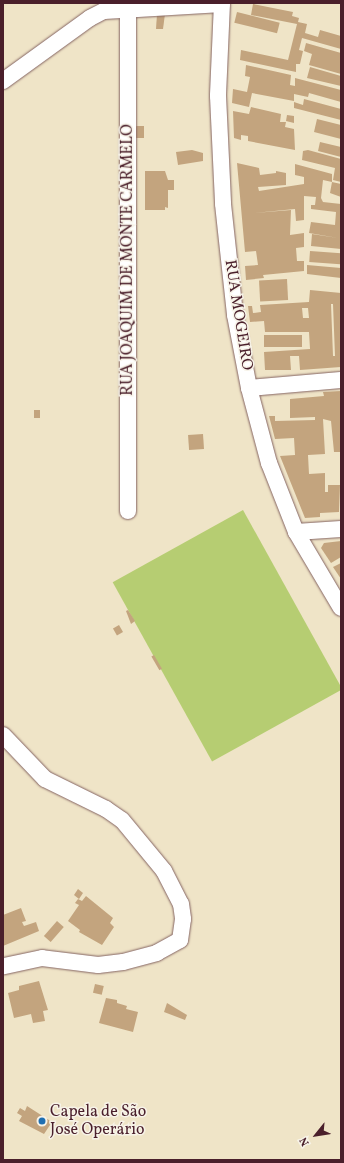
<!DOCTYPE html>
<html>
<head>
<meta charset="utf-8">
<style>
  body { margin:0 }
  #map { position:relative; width:344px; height:1163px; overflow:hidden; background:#efe4c7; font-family:Vollkorn,serif }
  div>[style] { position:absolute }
  .green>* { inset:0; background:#b6cd72; transform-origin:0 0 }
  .building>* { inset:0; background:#c3a47e; transform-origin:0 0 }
  .roads { filter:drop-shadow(0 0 1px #846462) drop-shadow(0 0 1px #846462) }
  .minor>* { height:16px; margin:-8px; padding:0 8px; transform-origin:8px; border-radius:8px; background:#fff }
  .dots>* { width:11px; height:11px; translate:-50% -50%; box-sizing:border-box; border:2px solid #f7f3e8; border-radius:50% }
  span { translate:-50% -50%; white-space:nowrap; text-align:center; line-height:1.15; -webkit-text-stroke:3px #f7f3e8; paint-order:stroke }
  .street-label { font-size:16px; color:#4a1f2b }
  .poi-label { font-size:16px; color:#4a1f2b }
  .left { translate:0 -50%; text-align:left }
  .frame { position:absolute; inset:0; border:4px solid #4a1f2b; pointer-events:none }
  .north { position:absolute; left:296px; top:1115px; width:40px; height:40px; -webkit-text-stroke:3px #f7f3e8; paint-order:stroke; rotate:240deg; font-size:11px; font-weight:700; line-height:16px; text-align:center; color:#4a1f2b }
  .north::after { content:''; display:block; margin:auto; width:14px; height:18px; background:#4a1f2b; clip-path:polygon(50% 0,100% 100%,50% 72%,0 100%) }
</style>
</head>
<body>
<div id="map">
  <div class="green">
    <div style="left:243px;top:510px;width:205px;height:149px;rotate:61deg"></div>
  </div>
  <div class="building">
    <div style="clip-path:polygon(253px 4px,293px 12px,292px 16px,299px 18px,298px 22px,307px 24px,305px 33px,318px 37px,320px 30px,341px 36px,341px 49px,302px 38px,299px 50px,303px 51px,300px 64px,296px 64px,296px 72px,240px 60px,241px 50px,288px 60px,297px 24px,251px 15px)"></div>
    <div style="left:237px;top:12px;width:44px;height:11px;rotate:14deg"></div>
    <div style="clip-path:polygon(157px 14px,165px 14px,163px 29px,156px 29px)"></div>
    <div style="clip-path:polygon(306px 43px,341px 53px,341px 74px,309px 65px,312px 54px,304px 51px)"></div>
    <div style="clip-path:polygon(246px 65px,291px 75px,290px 85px,295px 86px,295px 78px,341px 90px,341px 102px,309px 93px,308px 97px,294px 94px,294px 101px,252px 93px,249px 107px,232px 103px,233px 89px,247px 92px,250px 77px,245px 76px)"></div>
    <div style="clip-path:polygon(310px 67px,341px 76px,341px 86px,307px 78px)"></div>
    <div style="clip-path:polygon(304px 99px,341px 109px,341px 120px,294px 108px,294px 102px,303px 105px)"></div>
    <div style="clip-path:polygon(251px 107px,281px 114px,280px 122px,286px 122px,285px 127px,294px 129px,295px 150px,248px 141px,248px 136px,241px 135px,241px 140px,234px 138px,233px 111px,249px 114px)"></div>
    <div style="clip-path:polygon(287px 115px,294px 116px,294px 123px,286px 121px)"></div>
    <div style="clip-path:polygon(317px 119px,341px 125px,341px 139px,314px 132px)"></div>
    <div style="clip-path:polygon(137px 126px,144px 126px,144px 138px,134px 138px,134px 127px)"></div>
    <div style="clip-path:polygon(320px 142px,341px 147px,341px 157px,318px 151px)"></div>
    <div style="clip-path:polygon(192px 150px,203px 153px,203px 161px,178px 165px,176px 152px)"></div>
    <div style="clip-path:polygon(308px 150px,341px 159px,341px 182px,333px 180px,335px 168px,302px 160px,303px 151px)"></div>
    <div style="clip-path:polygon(237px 163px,259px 168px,260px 175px,276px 173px,276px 171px,286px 173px,286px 185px,258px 187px,259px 191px,304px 184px,304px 177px,295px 175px,295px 164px,332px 174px,332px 182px,341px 184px,341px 197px,330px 193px,332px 182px,323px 180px,321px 198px,323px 202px,341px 204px,341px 249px,311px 246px,312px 234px,338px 238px,309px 233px,311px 222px,335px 225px,336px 212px,311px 209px,311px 205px,315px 205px,316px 197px,304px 196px,304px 220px,296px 221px,295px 209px,253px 213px,291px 210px,290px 235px,304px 233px,304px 247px,296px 248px,297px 261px,304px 261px,304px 271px,263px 275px,264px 278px,246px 280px,245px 266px,258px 265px,256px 251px,245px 252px)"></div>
    <div style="clip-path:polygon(145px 171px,165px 171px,168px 180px,174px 180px,174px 190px,168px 190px,168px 208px,165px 207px,165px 210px,145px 210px)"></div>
    <div style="left:310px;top:251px;width:31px;height:11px;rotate:4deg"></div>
    <div style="clip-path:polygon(307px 265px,341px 268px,341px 278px,307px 274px)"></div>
    <div style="left:287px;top:279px;width:21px;height:28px;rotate:87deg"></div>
    <div style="clip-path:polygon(evenodd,310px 290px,341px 293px,341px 367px,300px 370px,299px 356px,290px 356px,291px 370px,265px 370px,264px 352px,310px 349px,309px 332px,265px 332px,264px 321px,250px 322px,248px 306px,252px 306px,253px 313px,261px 312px,260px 305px,309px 302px,310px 290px,331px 304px,333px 304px,335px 356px,333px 356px,331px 304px,310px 290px,302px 308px,308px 308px,309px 318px,303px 318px,302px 308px)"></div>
    <div style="left:302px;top:335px;width:12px;height:38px;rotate:90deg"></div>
    <div style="clip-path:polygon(341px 391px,341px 452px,334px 452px,331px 421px,323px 419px,325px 454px,308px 455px,309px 474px,325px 473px,325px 492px,328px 492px,328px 485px,340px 485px,339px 512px,320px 513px,320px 517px,305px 518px,280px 456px,295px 455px,294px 438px,275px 439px,269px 416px,275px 416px,275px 421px,315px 420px,315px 417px,290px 418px,290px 399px,324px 396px,323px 392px)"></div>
    <div style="left:34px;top:410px;width:6px;height:8px"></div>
    <div style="left:203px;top:434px;width:15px;height:15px;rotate:86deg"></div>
    <div style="clip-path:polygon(341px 541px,341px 557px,331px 563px,321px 548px,324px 543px)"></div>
    <div style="clip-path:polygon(341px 563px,341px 579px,333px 567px)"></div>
    <div style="clip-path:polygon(128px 610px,135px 621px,131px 624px,126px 611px)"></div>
    <div style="left:119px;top:625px;width:8px;height:7px;rotate:60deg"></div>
    <div style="left:154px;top:655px;width:16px;height:3px;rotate:60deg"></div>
    <div style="clip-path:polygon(78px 889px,83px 893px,79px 899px,74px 895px)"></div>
    <div style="clip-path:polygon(86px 896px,113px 918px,110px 923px,114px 927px,102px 945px,79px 932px,80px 930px,68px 921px,79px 905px,75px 903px,78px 899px,82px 901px)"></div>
    <div style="clip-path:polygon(21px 908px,26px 921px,22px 922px,24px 926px,36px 922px,39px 931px,3px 946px,3px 915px)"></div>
    <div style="left:57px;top:921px;width:9px;height:20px;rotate:41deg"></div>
    <div style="clip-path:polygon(39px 981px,48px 1010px,43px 1011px,45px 1021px,33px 1023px,31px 1014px,14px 1018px,8px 993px,19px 990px,19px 986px)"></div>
    <div style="left:95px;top:984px;width:9px;height:9px;rotate:13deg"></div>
    <div style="clip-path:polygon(106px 998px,117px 1000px,117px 1003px,127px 1006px,126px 1009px,138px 1012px,133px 1032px,99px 1023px)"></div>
    <div style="clip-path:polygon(167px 1003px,187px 1015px,185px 1020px,164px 1012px)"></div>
    <div style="clip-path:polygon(27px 1106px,52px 1122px,44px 1134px,19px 1121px,22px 1116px,17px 1113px,20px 1108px,25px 1111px)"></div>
  </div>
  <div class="roads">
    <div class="minor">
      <div style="left:222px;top:3px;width:93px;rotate:92.5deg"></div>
      <div style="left:218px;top:96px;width:108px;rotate:87.3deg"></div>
      <div style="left:223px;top:204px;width:112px;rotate:83.8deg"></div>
      <div style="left:235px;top:315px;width:74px;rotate:79.1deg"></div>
      <div style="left:249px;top:388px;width:78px;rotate:75.1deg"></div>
      <div style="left:269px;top:463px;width:74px;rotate:68.6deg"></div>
      <div style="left:296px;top:532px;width:88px;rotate:59.4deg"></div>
      <div style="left:3px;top:81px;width:107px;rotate:-35.9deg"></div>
      <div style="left:90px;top:18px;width:16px;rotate:-27deg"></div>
      <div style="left:104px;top:11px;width:118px;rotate:-3.4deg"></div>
      <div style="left:249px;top:388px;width:92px;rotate:-5deg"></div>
      <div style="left:128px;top:511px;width:502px;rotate:-90deg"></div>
      <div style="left:296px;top:532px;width:45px;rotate:-3.8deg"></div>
      <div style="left:3px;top:735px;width:61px;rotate:46.3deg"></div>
      <div style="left:45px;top:779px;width:68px;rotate:26.2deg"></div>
      <div style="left:106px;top:809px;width:19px;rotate:35deg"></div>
      <div style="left:122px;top:820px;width:66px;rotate:50.5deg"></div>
      <div style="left:164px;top:871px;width:37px;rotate:63deg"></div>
      <div style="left:181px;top:904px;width:15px;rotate:82deg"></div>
      <div style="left:183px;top:919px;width:21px;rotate:98deg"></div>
      <div style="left:180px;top:940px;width:26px;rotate:151deg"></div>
      <div style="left:157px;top:953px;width:35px;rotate:165deg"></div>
      <div style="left:123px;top:962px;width:25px;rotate:173deg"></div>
      <div style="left:98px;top:965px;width:56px;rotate:-172.9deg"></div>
      <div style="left:42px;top:958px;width:40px;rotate:168deg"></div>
    </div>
  </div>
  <div class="dots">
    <div style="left:42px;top:1121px;background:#1f6fb2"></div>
  </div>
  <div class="street-label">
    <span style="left:128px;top:260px;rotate:-90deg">RUA JOAQUIM DE MONTE CARMELO</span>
    <span style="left:238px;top:315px;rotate:81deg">RUA MOGEIRO</span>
  </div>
  <div class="poi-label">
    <span class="left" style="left:50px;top:1121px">Capela de São<br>José Operário</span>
  </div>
  <div class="frame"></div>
  <div class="north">N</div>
</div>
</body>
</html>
